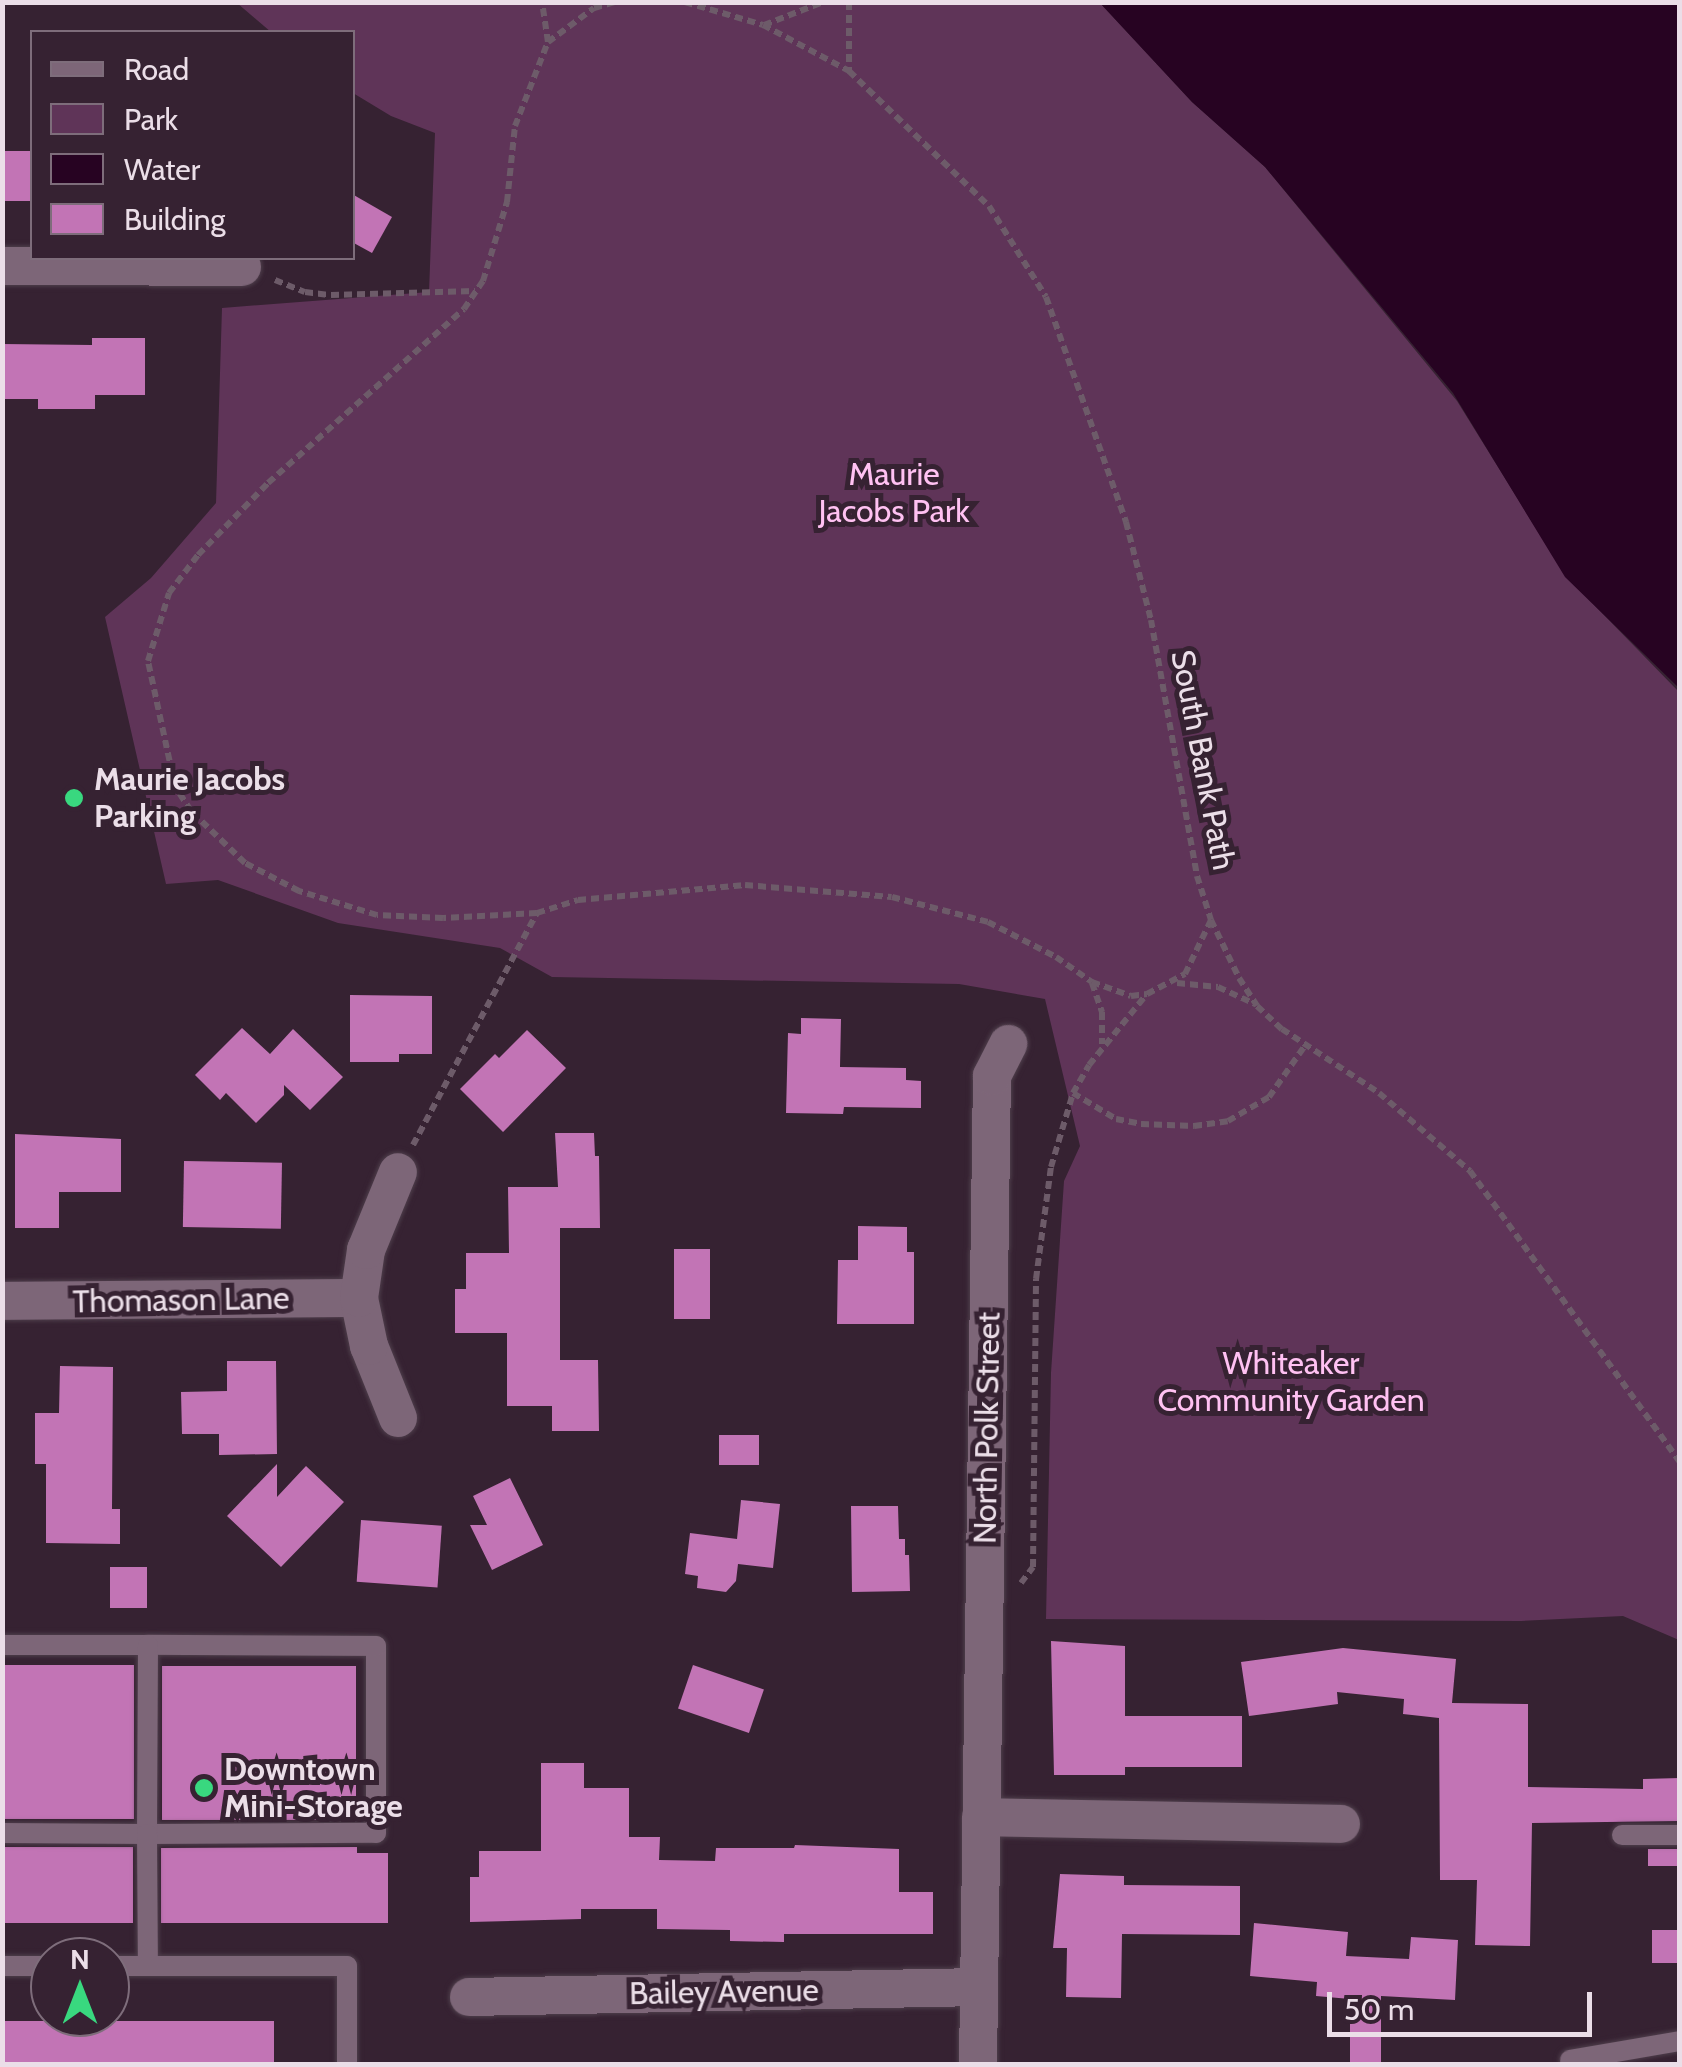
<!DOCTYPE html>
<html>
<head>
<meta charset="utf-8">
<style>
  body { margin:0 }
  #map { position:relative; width:1682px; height:2067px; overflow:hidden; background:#362232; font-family:Cabin,sans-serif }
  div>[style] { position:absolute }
  .green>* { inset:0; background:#5f3458 }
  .water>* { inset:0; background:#270322 }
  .building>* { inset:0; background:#c274b5; transform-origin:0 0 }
  .path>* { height:6px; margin-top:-3px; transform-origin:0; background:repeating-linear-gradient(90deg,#6d5b69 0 8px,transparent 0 13px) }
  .roads { filter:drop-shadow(0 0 2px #4e3e4b) drop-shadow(0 0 2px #4e3e4b) }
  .lane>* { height:20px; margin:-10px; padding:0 10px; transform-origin:10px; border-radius:10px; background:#7d6678 }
  .street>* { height:38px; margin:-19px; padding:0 19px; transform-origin:19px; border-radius:19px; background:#7d6678 }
  .dots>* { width:28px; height:28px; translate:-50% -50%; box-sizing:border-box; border:5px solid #362232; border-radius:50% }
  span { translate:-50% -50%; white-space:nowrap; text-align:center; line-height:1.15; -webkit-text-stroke:10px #362232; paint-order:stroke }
  .park-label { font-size:32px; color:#ffc1f2 }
  .street-label { font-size:32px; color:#ebdee8 }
  .poi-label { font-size:32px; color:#ebdee8; font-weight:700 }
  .left { translate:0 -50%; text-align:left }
  .frame { position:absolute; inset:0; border:5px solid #ebdee8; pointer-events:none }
  .legend { position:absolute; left:30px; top:30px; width:325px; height:230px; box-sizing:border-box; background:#362232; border:2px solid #7e6d7b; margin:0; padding:12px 18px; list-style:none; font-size:30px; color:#ebdee8 }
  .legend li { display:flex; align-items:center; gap:20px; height:50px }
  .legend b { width:50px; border:2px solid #7e6d7b }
  .north { position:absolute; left:30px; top:1937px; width:100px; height:100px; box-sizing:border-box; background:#362232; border:2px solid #7e6d7b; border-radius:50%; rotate:0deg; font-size:28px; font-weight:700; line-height:40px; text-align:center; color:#ebdee8 }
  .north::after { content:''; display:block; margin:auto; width:35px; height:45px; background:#39d87f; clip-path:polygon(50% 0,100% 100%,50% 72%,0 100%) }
  .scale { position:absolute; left:1327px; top:1992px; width:265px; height:45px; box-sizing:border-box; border:5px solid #ebdee8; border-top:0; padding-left:12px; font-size:30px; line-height:35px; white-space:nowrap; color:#ebdee8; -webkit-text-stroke:8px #362232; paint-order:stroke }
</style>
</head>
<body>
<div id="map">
  <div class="green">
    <div style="clip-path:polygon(237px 3px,1100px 3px,1192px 102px,1265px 167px,1457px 401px,1565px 575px,1679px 692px,1679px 1640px,1623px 1616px,1521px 1621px,1046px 1619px,1051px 1373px,1064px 1181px,1080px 1146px,1045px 999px,959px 984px,552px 977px,500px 948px,338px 923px,218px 880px,166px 884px,105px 617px,151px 578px,216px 503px,222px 308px,429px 292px,435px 133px,391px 116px,353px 93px,352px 32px,271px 32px)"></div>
  </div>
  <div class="water">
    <div style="clip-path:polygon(1100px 3px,1679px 3px,1679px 688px,1565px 577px,1453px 393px,1265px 167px,1192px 102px)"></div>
  </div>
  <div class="building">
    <div style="left:2px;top:151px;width:30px;height:50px"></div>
    <div style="clip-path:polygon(352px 194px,392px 217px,372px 253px,352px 242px)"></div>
    <div style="clip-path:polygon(92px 338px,145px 338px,145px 395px,95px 395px,95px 409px,38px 409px,38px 399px,2px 399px,2px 344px,92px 345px)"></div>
    <div style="clip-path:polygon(350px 995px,432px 996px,432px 1054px,399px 1054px,399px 1062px,350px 1062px)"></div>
    <div style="clip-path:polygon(801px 1018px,841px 1019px,840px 1067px,906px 1068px,906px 1080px,921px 1081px,921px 1108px,844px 1107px,843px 1114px,786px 1113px,788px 1033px,801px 1034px)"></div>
    <div style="clip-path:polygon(242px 1028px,270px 1054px,293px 1029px,343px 1077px,310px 1110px,284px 1085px,284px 1095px,256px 1123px,226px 1093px,220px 1100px,195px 1075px)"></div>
    <div style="clip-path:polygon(527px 1030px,566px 1068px,503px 1132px,460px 1089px,495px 1054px,499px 1058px)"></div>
    <div style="clip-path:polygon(555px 1133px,594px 1133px,595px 1156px,599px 1156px,600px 1228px,560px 1228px,560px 1360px,598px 1360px,599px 1431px,552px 1431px,552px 1406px,507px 1406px,507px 1333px,455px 1333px,455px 1289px,466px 1289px,466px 1253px,509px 1253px,508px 1187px,558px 1187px)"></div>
    <div style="clip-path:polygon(15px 1134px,121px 1139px,121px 1192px,59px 1192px,59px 1228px,15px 1228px)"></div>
    <div style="left:184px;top:1161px;width:98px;height:66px;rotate:1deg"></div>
    <div style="clip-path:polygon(858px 1226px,907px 1227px,907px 1252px,914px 1252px,914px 1324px,837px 1324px,838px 1260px,858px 1260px)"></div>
    <div style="left:674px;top:1249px;width:36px;height:70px"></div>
    <div style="clip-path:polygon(227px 1361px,276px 1361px,277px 1454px,219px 1455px,219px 1434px,182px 1434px,181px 1392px,227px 1391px)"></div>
    <div style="clip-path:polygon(60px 1366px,113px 1367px,112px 1509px,120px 1509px,120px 1544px,46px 1543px,46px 1464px,35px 1464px,35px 1413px,59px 1413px)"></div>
    <div style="left:719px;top:1435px;width:40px;height:30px"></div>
    <div style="clip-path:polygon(277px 1464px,277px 1497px,306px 1466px,344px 1502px,281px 1567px,227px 1516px)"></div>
    <div style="clip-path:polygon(510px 1478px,543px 1545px,492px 1570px,470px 1525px,487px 1525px,473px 1496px)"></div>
    <div style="clip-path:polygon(741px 1500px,780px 1504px,773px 1568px,738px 1564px,736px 1581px,726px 1592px,697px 1588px,698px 1576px,685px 1574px,690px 1533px,737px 1539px)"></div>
    <div style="clip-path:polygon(851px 1506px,898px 1506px,899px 1539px,905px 1539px,905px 1555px,909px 1555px,910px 1591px,852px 1592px)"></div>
    <div style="left:361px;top:1520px;width:81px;height:62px;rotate:4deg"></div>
    <div style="left:110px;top:1567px;width:37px;height:41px"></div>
    <div style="clip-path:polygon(1051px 1641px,1125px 1646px,1125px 1716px,1242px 1716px,1242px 1767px,1125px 1767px,1125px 1775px,1054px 1775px)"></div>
    <div style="clip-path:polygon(1343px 1648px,1456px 1659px,1452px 1703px,1528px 1704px,1528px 1787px,1643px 1789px,1643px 1779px,1680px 1778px,1680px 1821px,1532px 1823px,1530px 1946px,1475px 1945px,1477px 1880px,1440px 1880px,1439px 1718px,1403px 1714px,1404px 1699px,1337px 1692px,1338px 1704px,1249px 1716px,1241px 1662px)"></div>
    <div style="left:2px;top:1665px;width:132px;height:154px"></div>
    <div style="left:693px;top:1665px;width:75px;height:46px;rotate:19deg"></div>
    <div style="left:162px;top:1666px;width:194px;height:154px"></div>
    <div style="clip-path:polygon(541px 1763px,584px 1763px,584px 1788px,629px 1788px,629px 1837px,660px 1837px,659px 1860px,715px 1861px,716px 1848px,794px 1848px,795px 1845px,899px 1849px,899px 1892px,933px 1892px,933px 1934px,784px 1934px,784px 1942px,730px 1941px,730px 1930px,657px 1929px,657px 1909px,581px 1909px,581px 1919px,470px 1922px,470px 1877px,479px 1877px,479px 1851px,541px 1851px)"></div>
    <div style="left:2px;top:1847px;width:131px;height:76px"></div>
    <div style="clip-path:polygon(357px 1847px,357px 1853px,388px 1853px,388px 1923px,161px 1923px,161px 1848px)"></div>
    <div style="left:1648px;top:1849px;width:32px;height:17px"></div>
    <div style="clip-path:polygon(1060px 1874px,1124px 1876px,1124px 1885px,1240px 1886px,1240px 1935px,1122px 1934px,1121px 1998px,1066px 1997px,1067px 1948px,1053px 1948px)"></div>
    <div style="clip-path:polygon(1254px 1923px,1348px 1932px,1346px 1956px,1409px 1959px,1411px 1937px,1458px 1940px,1455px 2000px,1381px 1996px,1381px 2064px,1350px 2064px,1350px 1999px,1316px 1996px,1317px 1982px,1250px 1976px)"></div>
    <div style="left:1652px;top:1930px;width:28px;height:33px"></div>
    <div style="left:274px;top:2021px;width:43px;height:272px;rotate:90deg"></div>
  </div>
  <div class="path">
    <div style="left:685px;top:2px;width:81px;rotate:16.4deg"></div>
    <div style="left:763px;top:25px;width:98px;rotate:28.1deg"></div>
    <div style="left:849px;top:71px;width:194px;rotate:44deg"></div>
    <div style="left:989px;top:206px;width:107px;rotate:57.9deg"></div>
    <div style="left:1046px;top:297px;width:239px;rotate:70.4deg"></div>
    <div style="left:1126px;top:522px;width:101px;rotate:75.7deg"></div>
    <div style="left:1151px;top:620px;width:260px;rotate:79.8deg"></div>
    <div style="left:1197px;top:876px;width:46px;rotate:72.3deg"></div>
    <div style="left:1211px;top:920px;width:64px;rotate:64.2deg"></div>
    <div style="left:1239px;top:978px;width:33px;rotate:57deg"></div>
    <div style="left:1257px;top:1006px;width:34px;rotate:43deg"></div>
    <div style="left:1282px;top:1029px;width:116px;rotate:33.4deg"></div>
    <div style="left:1379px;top:1093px;width:120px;rotate:40.6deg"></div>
    <div style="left:1470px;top:1171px;width:359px;rotate:54.2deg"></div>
    <div style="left:849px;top:2px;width:69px;rotate:90deg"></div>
    <div style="left:764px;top:25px;width:63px;rotate:-21.3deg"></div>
    <div style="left:548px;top:42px;width:57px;rotate:-36.5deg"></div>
    <div style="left:594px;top:8px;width:22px;rotate:-16deg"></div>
    <div style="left:275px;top:280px;width:32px;rotate:22deg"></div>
    <div style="left:305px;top:292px;width:26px;rotate:7deg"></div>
    <div style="left:331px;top:295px;width:144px;rotate:-1.6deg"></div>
    <div style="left:129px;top:822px;width:63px;rotate:-10.1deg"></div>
    <div style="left:537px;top:913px;width:94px;rotate:177deg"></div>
    <div style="left:443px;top:918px;width:66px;rotate:-177.4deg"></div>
    <div style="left:377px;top:915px;width:82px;rotate:-162.9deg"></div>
    <div style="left:299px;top:891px;width:61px;rotate:-152.6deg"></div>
    <div style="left:245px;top:863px;width:75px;rotate:-136.1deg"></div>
    <div style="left:191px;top:811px;width:30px;rotate:-123deg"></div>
    <div style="left:175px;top:786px;width:128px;rotate:-102.2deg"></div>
    <div style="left:148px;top:661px;width:71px;rotate:-72.8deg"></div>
    <div style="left:169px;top:593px;width:48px;rotate:-52.7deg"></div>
    <div style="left:198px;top:555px;width:100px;rotate:-45.8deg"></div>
    <div style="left:268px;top:483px;width:262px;rotate:-41.6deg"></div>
    <div style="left:464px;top:309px;width:34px;rotate:-56deg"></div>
    <div style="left:483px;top:281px;width:83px;rotate:-73.1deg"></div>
    <div style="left:507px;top:202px;width:76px;rotate:-84deg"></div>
    <div style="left:515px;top:126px;width:90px;rotate:-68.6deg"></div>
    <div style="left:548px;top:42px;width:40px;rotate:-98.5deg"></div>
    <div style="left:1092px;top:983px;width:31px;rotate:71deg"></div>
    <div style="left:1102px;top:1012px;width:32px;rotate:90deg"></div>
    <div style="left:1177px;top:983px;width:41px;rotate:5.6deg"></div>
    <div style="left:1218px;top:987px;width:41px;rotate:24.7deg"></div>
    <div style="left:1073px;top:1093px;width:50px;rotate:31.2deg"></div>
    <div style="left:1116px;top:1119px;width:25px;rotate:11deg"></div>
    <div style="left:1141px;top:1124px;width:53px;rotate:2.2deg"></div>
    <div style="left:1194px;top:1126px;width:34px;rotate:-8deg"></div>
    <div style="left:1228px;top:1121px;width:48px;rotate:-30.3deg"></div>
    <div style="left:1269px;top:1097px;width:61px;rotate:-55deg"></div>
    <div style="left:413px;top:1145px;width:263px;rotate:-61.9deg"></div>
    <div style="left:537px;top:913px;width:43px;rotate:-17.6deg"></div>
    <div style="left:578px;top:900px;width:168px;rotate:-5.1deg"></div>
    <div style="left:745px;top:885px;width:147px;rotate:4.7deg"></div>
    <div style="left:892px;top:897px;width:99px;rotate:14.6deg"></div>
    <div style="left:988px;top:922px;width:76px;rotate:27.2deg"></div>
    <div style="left:1056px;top:957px;width:44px;rotate:34.8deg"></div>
    <div style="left:1092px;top:982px;width:41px;rotate:19.7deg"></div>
    <div style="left:1131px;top:996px;width:16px;rotate:-7deg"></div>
    <div style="left:1021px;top:1583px;width:20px;rotate:-53deg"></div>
    <div style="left:1033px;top:1567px;width:288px;rotate:-89.4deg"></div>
    <div style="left:1036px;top:1279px;width:113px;rotate:-82.4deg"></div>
    <div style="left:1051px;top:1167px;width:77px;rotate:-73.4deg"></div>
    <div style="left:1073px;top:1093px;width:32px;rotate:-60deg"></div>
    <div style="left:1089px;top:1065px;width:92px;rotate:-50.8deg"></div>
    <div style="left:1147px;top:994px;width:43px;rotate:-27.8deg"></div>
    <div style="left:1185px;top:974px;width:60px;rotate:-64.3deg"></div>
  </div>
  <div class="roads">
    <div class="lane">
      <div style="left:2px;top:1645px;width:146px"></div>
      <div style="left:2px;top:1833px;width:145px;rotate:0.4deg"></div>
      <div style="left:147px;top:1834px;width:229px;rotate:-0.3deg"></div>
      <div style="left:376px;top:1833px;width:187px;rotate:-90deg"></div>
      <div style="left:376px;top:1646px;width:228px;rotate:-179.7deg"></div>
      <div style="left:148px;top:1645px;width:189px;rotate:90.3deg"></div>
      <div style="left:147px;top:1834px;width:132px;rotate:89.6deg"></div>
      <div style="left:1622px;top:1835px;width:58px"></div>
      <div style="left:2px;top:1966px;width:48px"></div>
      <div style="left:110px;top:1966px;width:237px"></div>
      <div style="left:347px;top:1966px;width:98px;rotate:90deg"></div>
      <div style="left:1570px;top:2060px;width:112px;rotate:-9.8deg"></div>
    </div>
    <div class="street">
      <div style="left:2px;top:266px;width:240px;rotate:0.2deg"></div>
      <div style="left:2px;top:1301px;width:357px;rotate:-0.5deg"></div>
      <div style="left:398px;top:1418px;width:78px;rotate:-111.9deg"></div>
      <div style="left:369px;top:1346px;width:49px;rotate:-101.8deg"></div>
      <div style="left:359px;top:1298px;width:49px;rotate:-81.7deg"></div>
      <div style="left:366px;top:1250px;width:84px;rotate:-67.7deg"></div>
      <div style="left:981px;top:1817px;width:360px;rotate:1.1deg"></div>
      <div style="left:469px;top:1997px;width:510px;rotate:-1.12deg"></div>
      <div style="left:978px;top:2064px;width:988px;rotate:-89.19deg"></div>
      <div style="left:992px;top:1076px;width:36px;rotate:-63deg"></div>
    </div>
  </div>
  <div class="dots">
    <div style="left:74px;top:798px;background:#39d87f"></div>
    <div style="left:204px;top:1788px;background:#39d87f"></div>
  </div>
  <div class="park-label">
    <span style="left:894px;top:493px">Maurie<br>Jacobs Park</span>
    <span style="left:1291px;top:1382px">Whiteaker<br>Community Garden</span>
  </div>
  <div class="street-label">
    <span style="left:1203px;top:760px;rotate:79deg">South Bank Path</span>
    <span style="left:181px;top:1300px;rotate:-1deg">Thomason Lane</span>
    <span style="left:987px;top:1428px;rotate:-89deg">North Polk Street</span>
    <span style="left:724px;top:1992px;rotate:-1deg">Bailey Avenue</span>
  </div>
  <div class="poi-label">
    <span class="left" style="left:94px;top:798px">Maurie Jacobs<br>Parking</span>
    <span class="left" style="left:224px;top:1788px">Downtown<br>Mini-Storage</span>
  </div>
  <div class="frame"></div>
  <ul class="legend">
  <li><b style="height:12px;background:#7d6678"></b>Road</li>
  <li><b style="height:28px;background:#5f3458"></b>Park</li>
  <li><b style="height:28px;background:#270322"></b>Water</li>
  <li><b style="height:28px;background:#c274b5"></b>Building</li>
  </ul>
  <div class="north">N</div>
  <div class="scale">50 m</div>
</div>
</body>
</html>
